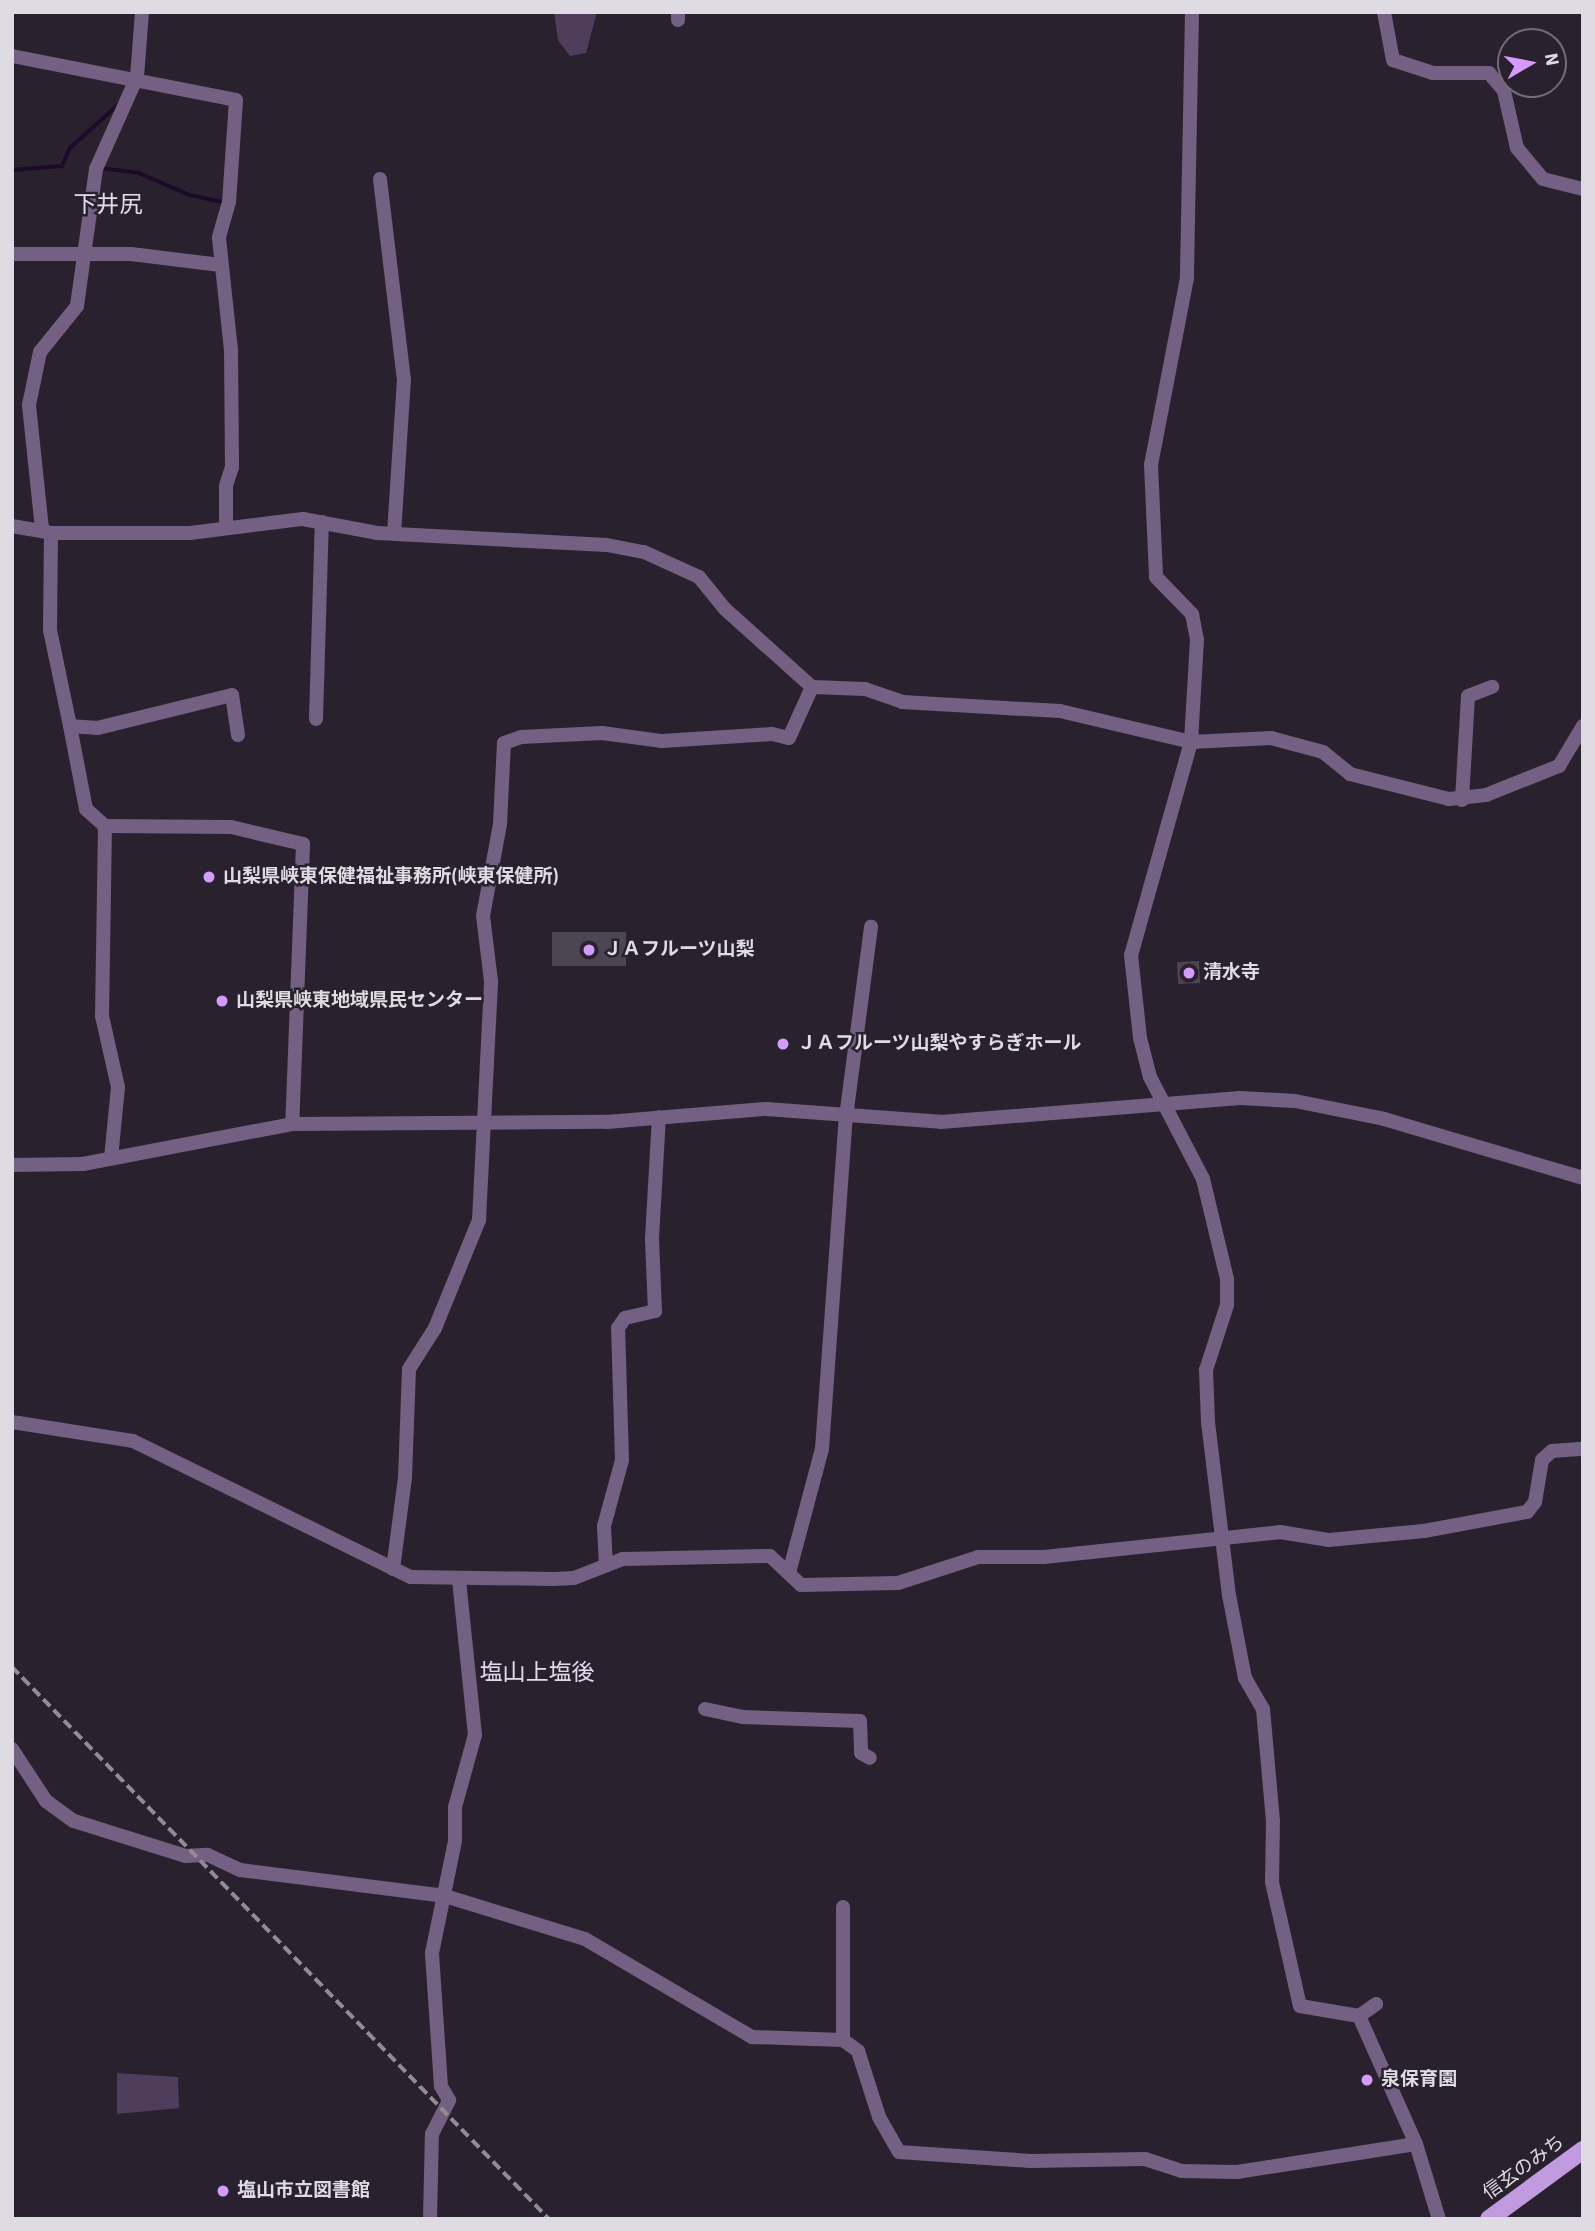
<!DOCTYPE html>
<html>
<head>
<meta charset="utf-8">
<style>
  body { margin:0 }
  #map { position:relative; width:1595px; height:2231px; overflow:hidden; background:#29222e; font-family:"Source Sans 3","Noto Sans JP",sans-serif }
  div>[style] { position:absolute }
  .green>* { inset:0; background:#4e3e5b }
  .stream>* { height:3.5px; margin:-1.75px; padding:0 1.75px; transform-origin:1.75px; border-radius:1.75px; background:#1d0a2a }
  .building>* { inset:0; background:#4c4552; transform-origin:0 0 }
  .minor>* { height:14px; margin:-7px; padding:0 7px; transform-origin:7px; border-radius:7px; background:#736082 }
  .major>* { height:18px; margin:-9px; padding:0 9px; transform-origin:9px; border-radius:9px; background:#c19ae0 }
  .rail>* { height:3.5px; margin-top:-1.75px; transform-origin:0; background:repeating-linear-gradient(90deg,#908b95 0 10px,transparent 0 15px) }
  .dots>* { width:19px; height:19px; translate:-50% -50%; box-sizing:border-box; border:4px solid #29222e; border-radius:50% }
  span { translate:-50% -50%; white-space:nowrap; text-align:center; line-height:1.15; -webkit-text-stroke:5px #29222e; paint-order:stroke }
  .poi-label { font-size:19px; color:#dfdbe3; font-weight:700 }
  .left { translate:0 -50%; text-align:left }
  .street-label { font-size:19px; color:#dfdbe3 }
  .quarter-label { font-size:23px; color:#e3dbeb }
  .frame { position:absolute; inset:0; border:14px solid #dfdbe3; pointer-events:none }
  .north { position:absolute; left:1497px; top:28px; width:70px; height:70px; box-sizing:border-box; background:#29222e; border:2px solid #726c76; border-radius:50%; rotate:80deg; font-size:19px; font-weight:700; line-height:28px; text-align:center; color:#dfdbe3 }
  .north::after { content:''; display:block; margin:auto; width:24px; height:32px; background:#d39cfc; clip-path:polygon(50% 0,100% 100%,50% 72%,0 100%) }
</style>
</head>
<body>
<div id="map">
  <div class="green">
    <div style="clip-path:polygon(554px 12px,597px 12px,586px 53px,570px 56px,558px 40px)"></div>
    <div style="clip-path:polygon(117px 2073px,178px 2077px,179px 2108px,117px 2114px)"></div>
  </div>
  <div class="stream">
    <div style="left:100px;top:168px;width:39px;rotate:7deg"></div>
    <div style="left:139px;top:173px;width:56px;rotate:23.3deg"></div>
    <div style="left:190px;top:195px;width:33px;rotate:12deg"></div>
    <div style="left:12px;top:170px;width:50px;rotate:-4.6deg"></div>
    <div style="left:62px;top:166px;width:20px;rotate:-66deg"></div>
    <div style="left:70px;top:148px;width:64px;rotate:-41.9deg"></div>
  </div>
  <div class="building">
    <div style="left:626px;top:932px;width:34px;height:74px;rotate:90deg"></div>
    <div style="left:1199px;top:961px;width:22px;height:22px;rotate:87deg"></div>
  </div>
  <div class="minor">
    <div style="left:1192px;top:12px;width:266px;rotate:91.1deg"></div>
    <div style="left:1187px;top:278px;width:190px;rotate:100.9deg"></div>
    <div style="left:1151px;top:465px;width:112px;rotate:87.4deg"></div>
    <div style="left:1156px;top:577px;width:52px;rotate:45.8deg"></div>
    <div style="left:1192px;top:614px;width:26px;rotate:79deg"></div>
    <div style="left:1197px;top:640px;width:102px;rotate:93.4deg"></div>
    <div style="left:1191px;top:742px;width:221px;rotate:105.7deg"></div>
    <div style="left:1131px;top:955px;width:83px;rotate:83.8deg"></div>
    <div style="left:1140px;top:1038px;width:40px;rotate:75.6deg"></div>
    <div style="left:1150px;top:1077px;width:115px;rotate:62.5deg"></div>
    <div style="left:1203px;top:1179px;width:103px;rotate:76.5deg"></div>
    <div style="left:1227px;top:1279px;width:26px;rotate:90deg"></div>
    <div style="left:1227px;top:1305px;width:68px;rotate:107.9deg"></div>
    <div style="left:1206px;top:1370px;width:52px;rotate:87.8deg"></div>
    <div style="left:1208px;top:1422px;width:174px;rotate:83.1deg"></div>
    <div style="left:1229px;top:1595px;width:85px;rotate:79.1deg"></div>
    <div style="left:1245px;top:1678px;width:36px;rotate:60deg"></div>
    <div style="left:1263px;top:1709px;width:111px;rotate:84.9deg"></div>
    <div style="left:1273px;top:1820px;width:62px;rotate:90.9deg"></div>
    <div style="left:1272px;top:1882px;width:127px;rotate:77.3deg"></div>
    <div style="left:1300px;top:2006px;width:60px;rotate:9.6deg"></div>
    <div style="left:1359px;top:2016px;width:140px;rotate:66deg"></div>
    <div style="left:1416px;top:2144px;width:78px;rotate:73deg"></div>
    <div style="left:1384px;top:12px;width:49px;rotate:79.4deg"></div>
    <div style="left:1393px;top:60px;width:42px;rotate:18deg"></div>
    <div style="left:1433px;top:73px;width:56px"></div>
    <div style="left:1489px;top:73px;width:23px;rotate:50deg"></div>
    <div style="left:1504px;top:91px;width:58px;rotate:77.2deg"></div>
    <div style="left:1517px;top:148px;width:40px;rotate:50deg"></div>
    <div style="left:1543px;top:179px;width:41px;rotate:14deg"></div>
    <div style="left:678px;top:20px;width:8px;rotate:-90deg"></div>
    <div style="left:12px;top:56px;width:228px;rotate:11.1deg"></div>
    <div style="left:236px;top:100px;width:102px;rotate:93.9deg"></div>
    <div style="left:229px;top:202px;width:37px;rotate:106deg"></div>
    <div style="left:219px;top:238px;width:114px;rotate:83.9deg"></div>
    <div style="left:231px;top:351px;width:116px;rotate:89.5deg"></div>
    <div style="left:232px;top:467px;width:20px;rotate:108deg"></div>
    <div style="left:226px;top:486px;width:42px;rotate:90deg"></div>
    <div style="left:380px;top:179px;width:201px;rotate:83.2deg"></div>
    <div style="left:404px;top:379px;width:154px;rotate:93.7deg"></div>
    <div style="left:12px;top:254px;width:119px"></div>
    <div style="left:131px;top:254px;width:90px;rotate:7deg"></div>
    <div style="left:12px;top:526px;width:40px;rotate:10deg"></div>
    <div style="left:51px;top:533px;width:139px"></div>
    <div style="left:190px;top:533px;width:114px;rotate:-7.1deg"></div>
    <div style="left:303px;top:519px;width:75px;rotate:10.7deg"></div>
    <div style="left:377px;top:533px;width:230px;rotate:3deg"></div>
    <div style="left:607px;top:545px;width:38px;rotate:11deg"></div>
    <div style="left:644px;top:552px;width:60px;rotate:24.4deg"></div>
    <div style="left:699px;top:577px;width:41px;rotate:50.9deg"></div>
    <div style="left:725px;top:609px;width:117px;rotate:41.9deg"></div>
    <div style="left:812px;top:687px;width:53px;rotate:2.2deg"></div>
    <div style="left:865px;top:689px;width:39px;rotate:19deg"></div>
    <div style="left:902px;top:702px;width:158px;rotate:3.3deg"></div>
    <div style="left:1060px;top:711px;width:135px;rotate:13.3deg"></div>
    <div style="left:1191px;top:742px;width:80px;rotate:-2.9deg"></div>
    <div style="left:1271px;top:738px;width:54px;rotate:15.1deg"></div>
    <div style="left:1323px;top:752px;width:35px;rotate:39deg"></div>
    <div style="left:1350px;top:774px;width:102px;rotate:14.2deg"></div>
    <div style="left:1449px;top:799px;width:37px;rotate:-6deg"></div>
    <div style="left:1486px;top:795px;width:79px;rotate:-21.7deg"></div>
    <div style="left:1559px;top:766px;width:47px;rotate:-59deg"></div>
    <div style="left:42px;top:529px;width:125px;rotate:-96deg"></div>
    <div style="left:29px;top:405px;width:54px;rotate:-78.3deg"></div>
    <div style="left:40px;top:352px;width:59px;rotate:-51.2deg"></div>
    <div style="left:77px;top:306px;width:138px;rotate:-82.1deg"></div>
    <div style="left:96px;top:169px;width:101px;rotate:-66deg"></div>
    <div style="left:137px;top:77px;width:65px;rotate:-85.6deg"></div>
    <div style="left:51px;top:533px;width:97px;rotate:90.6deg"></div>
    <div style="left:50px;top:630px;width:98px;rotate:78.2deg"></div>
    <div style="left:316px;top:719px;width:197px;rotate:-88.3deg"></div>
    <div style="left:238px;top:735px;width:40px;rotate:-98.5deg"></div>
    <div style="left:232px;top:695px;width:138px;rotate:166.2deg"></div>
    <div style="left:98px;top:728px;width:28px;rotate:-176deg"></div>
    <div style="left:70px;top:726px;width:85px;rotate:79.1deg"></div>
    <div style="left:86px;top:809px;width:25px;rotate:42deg"></div>
    <div style="left:105px;top:826px;width:126px;rotate:0.5deg"></div>
    <div style="left:231px;top:827px;width:74px;rotate:13.3deg"></div>
    <div style="left:303px;top:844px;width:280px;rotate:92.2deg"></div>
    <div style="left:1462px;top:800px;width:104px;rotate:-86.7deg"></div>
    <div style="left:1468px;top:696px;width:26px;rotate:-21deg"></div>
    <div style="left:105px;top:826px;width:190px;rotate:90.9deg"></div>
    <div style="left:102px;top:1016px;width:73px;rotate:77.3deg"></div>
    <div style="left:118px;top:1087px;width:71px;rotate:95.6deg"></div>
    <div style="left:12px;top:1165px;width:71px;rotate:-0.8deg"></div>
    <div style="left:83px;top:1164px;width:213px;rotate:-10.8deg"></div>
    <div style="left:292px;top:1124px;width:315px;rotate:-0.4deg"></div>
    <div style="left:607px;top:1122px;width:160px;rotate:-4.7deg"></div>
    <div style="left:766px;top:1109px;width:175px;rotate:4.2deg"></div>
    <div style="left:941px;top:1122px;width:300px;rotate:-4.6deg"></div>
    <div style="left:1240px;top:1098px;width:55px;rotate:3.1deg"></div>
    <div style="left:1295px;top:1101px;width:91px;rotate:11.4deg"></div>
    <div style="left:1384px;top:1119px;width:208px;rotate:16.5deg"></div>
    <div style="left:12px;top:1422px;width:122px;rotate:8.9deg"></div>
    <div style="left:133px;top:1441px;width:309px;rotate:26.1deg"></div>
    <div style="left:411px;top:1577px;width:142px;rotate:0.8deg"></div>
    <div style="left:553px;top:1579px;width:21px;rotate:-3deg"></div>
    <div style="left:574px;top:1578px;width:53px;rotate:-21.2deg"></div>
    <div style="left:623px;top:1559px;width:147px;rotate:-1.2deg"></div>
    <div style="left:770px;top:1556px;width:42px;rotate:43.1deg"></div>
    <div style="left:801px;top:1585px;width:97px;rotate:-1.2deg"></div>
    <div style="left:898px;top:1583px;width:84px;rotate:-18deg"></div>
    <div style="left:978px;top:1557px;width:66px"></div>
    <div style="left:1044px;top:1557px;width:237px;rotate:-6deg"></div>
    <div style="left:1280px;top:1532px;width:50px;rotate:9.3deg"></div>
    <div style="left:1329px;top:1540px;width:95px;rotate:-5.4deg"></div>
    <div style="left:1424px;top:1531px;width:105px;rotate:-10.5deg"></div>
    <div style="left:1527px;top:1512px;width:13px;rotate:-51deg"></div>
    <div style="left:1535px;top:1502px;width:43px;rotate:-80.5deg"></div>
    <div style="left:1542px;top:1460px;width:13px;rotate:-42deg"></div>
    <div style="left:1552px;top:1451px;width:31px;rotate:-4deg"></div>
    <div style="left:606px;top:1565px;width:39px;rotate:-93deg"></div>
    <div style="left:604px;top:1526px;width:68px;rotate:-74.7deg"></div>
    <div style="left:622px;top:1460px;width:132px;rotate:-91.7deg"></div>
    <div style="left:618px;top:1328px;width:12px;rotate:-55deg"></div>
    <div style="left:625px;top:1318px;width:31px;rotate:-13deg"></div>
    <div style="left:655px;top:1311px;width:73px;rotate:-92.4deg"></div>
    <div style="left:652px;top:1238px;width:121px;rotate:-86.7deg"></div>
    <div style="left:393px;top:1569px;width:92px;rotate:-82.5deg"></div>
    <div style="left:405px;top:1478px;width:109px;rotate:-87.9deg"></div>
    <div style="left:409px;top:1369px;width:49px;rotate:-57.6deg"></div>
    <div style="left:435px;top:1328px;width:117px;rotate:-67.8deg"></div>
    <div style="left:479px;top:1220px;width:239px;rotate:-87.1deg"></div>
    <div style="left:491px;top:981px;width:65px;rotate:-97deg"></div>
    <div style="left:483px;top:916px;width:94px;rotate:-79.5deg"></div>
    <div style="left:500px;top:824px;width:81px;rotate:-87.2deg"></div>
    <div style="left:504px;top:743px;width:18px;rotate:-19deg"></div>
    <div style="left:521px;top:737px;width:81px;rotate:-2.8deg"></div>
    <div style="left:602px;top:733px;width:61px;rotate:7.6deg"></div>
    <div style="left:662px;top:741px;width:110px;rotate:-3.6deg"></div>
    <div style="left:772px;top:734px;width:17px;rotate:13deg"></div>
    <div style="left:789px;top:738px;width:56px;rotate:-65.7deg"></div>
    <div style="left:790px;top:1569px;width:124px;rotate:-75.1deg"></div>
    <div style="left:822px;top:1449px;width:333px;rotate:-85.9deg"></div>
    <div style="left:846px;top:1117px;width:192px;rotate:-82.5deg"></div>
    <div style="left:705px;top:1709px;width:38px;rotate:12deg"></div>
    <div style="left:742px;top:1717px;width:118px;rotate:1.9deg"></div>
    <div style="left:860px;top:1721px;width:32px;rotate:88deg"></div>
    <div style="left:861px;top:1753px;width:10px;rotate:29deg"></div>
    <div style="left:12px;top:1749px;width:62px;rotate:56.8deg"></div>
    <div style="left:46px;top:1801px;width:34px;rotate:36deg"></div>
    <div style="left:74px;top:1821px;width:117px;rotate:17.4deg"></div>
    <div style="left:186px;top:1856px;width:22px;rotate:-3deg"></div>
    <div style="left:208px;top:1855px;width:35px;rotate:25deg"></div>
    <div style="left:240px;top:1870px;width:207px;rotate:7.2deg"></div>
    <div style="left:445px;top:1896px;width:146px;rotate:17.1deg"></div>
    <div style="left:585px;top:1939px;width:194px;rotate:30.4deg"></div>
    <div style="left:752px;top:2037px;width:91px;rotate:1.9deg"></div>
    <div style="left:843px;top:2040px;width:19px;rotate:36deg"></div>
    <div style="left:858px;top:2051px;width:69px;rotate:72.3deg"></div>
    <div style="left:879px;top:2117px;width:40px;rotate:60.3deg"></div>
    <div style="left:899px;top:2152px;width:132px;rotate:3.9deg"></div>
    <div style="left:1031px;top:2161px;width:114px;rotate:-1deg"></div>
    <div style="left:1145px;top:2159px;width:39px;rotate:18deg"></div>
    <div style="left:1182px;top:2171px;width:55px;rotate:1deg"></div>
    <div style="left:1237px;top:2172px;width:181px;rotate:-8.9deg"></div>
    <div style="left:843px;top:1907px;width:133px;rotate:90deg"></div>
    <div style="left:1359px;top:2016px;width:21px;rotate:-35deg"></div>
    <div style="left:430px;top:2219px;width:85px;rotate:-88.7deg"></div>
    <div style="left:432px;top:2134px;width:38px;rotate:-63deg"></div>
    <div style="left:449px;top:2100px;width:16px;rotate:-120deg"></div>
    <div style="left:441px;top:2086px;width:133px;rotate:-93.9deg"></div>
    <div style="left:432px;top:1953px;width:114px;rotate:-78.4deg"></div>
    <div style="left:455px;top:1841px;width:34px;rotate:-90deg"></div>
    <div style="left:455px;top:1807px;width:75px;rotate:-74.5deg"></div>
    <div style="left:475px;top:1735px;width:157px;rotate:-95.9deg"></div>
  </div>
  <div class="major">
    <div style="left:1489px;top:2219px;width:117px;rotate:-36.3deg"></div>
  </div>
  <div class="rail">
    <div style="left:12px;top:1667px;width:770px;rotate:45.79deg"></div>
  </div>
  <div class="dots">
    <div style="left:209px;top:877px;background:#d39cfc"></div>
    <div style="left:589px;top:950px;background:#d39cfc"></div>
    <div style="left:1189px;top:973px;background:#d39cfc"></div>
    <div style="left:222px;top:1001px;background:#d39cfc"></div>
    <div style="left:783px;top:1044px;background:#d39cfc"></div>
    <div style="left:1367px;top:2080px;background:#d39cfc"></div>
    <div style="left:223px;top:2191px;background:#d39cfc"></div>
  </div>
  <div class="poi-label">
    <span class="left" style="left:223px;top:877px">山梨県峡東保健福祉事務所(峡東保健所)</span>
    <span class="left" style="left:603px;top:950px">ＪＡフルーツ山梨</span>
    <span class="left" style="left:1203px;top:973px">清水寺</span>
    <span class="left" style="left:236px;top:1001px">山梨県峡東地域県民センター</span>
    <span class="left" style="left:797px;top:1044px">ＪＡフルーツ山梨やすらぎホール</span>
    <span class="left" style="left:1381px;top:2080px">泉保育園</span>
    <span class="left" style="left:237px;top:2191px">塩山市立図書館</span>
  </div>
  <div class="street-label">
    <span style="left:1524px;top:2168px;rotate:-36deg">信玄のみち</span>
  </div>
  <div class="quarter-label">
    <span style="left:108px;top:205px">下井尻</span>
    <span style="left:537px;top:1673px">塩山上塩後</span>
  </div>
  <div class="frame"></div>
  <div class="north">N</div>
</div>
</body>
</html>
